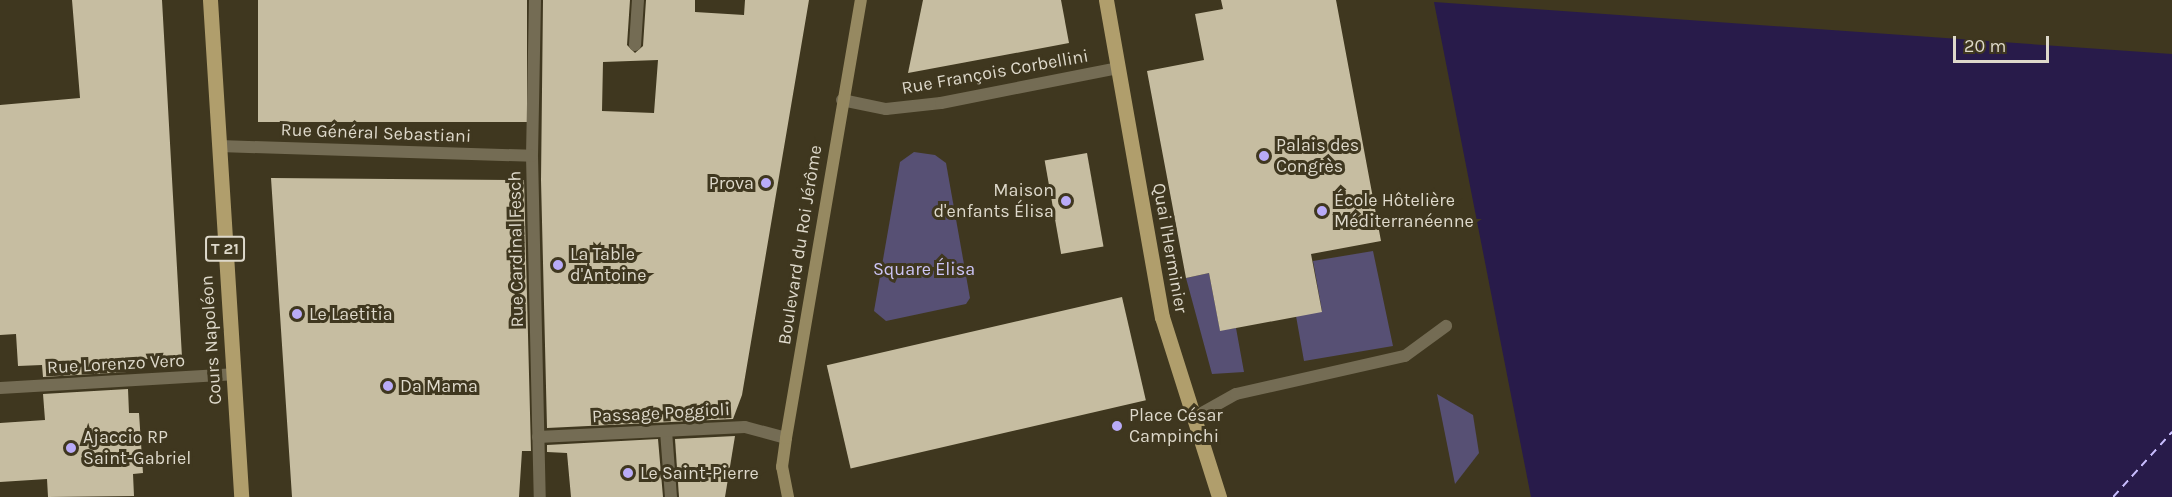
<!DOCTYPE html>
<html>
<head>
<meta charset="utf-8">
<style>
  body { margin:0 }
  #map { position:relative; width:2172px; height:497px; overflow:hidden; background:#3f371f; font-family:Karla,sans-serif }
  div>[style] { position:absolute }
  .green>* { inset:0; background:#575074 }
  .water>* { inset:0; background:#281b4a }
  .ferry>* { height:1.5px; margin-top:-0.75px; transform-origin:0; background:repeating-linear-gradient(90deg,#c9beff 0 8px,transparent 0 14px) }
  .building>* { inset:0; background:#c6bda1; transform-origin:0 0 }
  .service>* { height:12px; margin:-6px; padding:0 6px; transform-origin:6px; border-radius:6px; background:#746c54 }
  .pedestrian>* { height:12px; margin:-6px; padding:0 6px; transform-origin:6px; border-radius:6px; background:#746c54 }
  .minor>* { height:12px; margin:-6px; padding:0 6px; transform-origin:6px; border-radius:6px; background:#746c54 }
  .secondary>* { height:12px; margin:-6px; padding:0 6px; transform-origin:6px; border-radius:6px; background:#968961 }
  .primary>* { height:15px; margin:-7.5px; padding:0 7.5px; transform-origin:7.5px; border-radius:7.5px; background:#b09e6c }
  .dots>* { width:16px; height:16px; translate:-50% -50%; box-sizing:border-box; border:3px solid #3f371f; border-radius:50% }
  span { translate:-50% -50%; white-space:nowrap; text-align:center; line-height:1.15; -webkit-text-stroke:6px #3f371f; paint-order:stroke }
  .shield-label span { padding:2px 4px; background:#3f371f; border:2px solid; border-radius:4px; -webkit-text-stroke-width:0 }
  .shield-label { font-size:16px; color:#ded9cb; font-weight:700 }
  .street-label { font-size:18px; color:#ded9cb }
  .poi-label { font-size:18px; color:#ded9cb }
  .left { translate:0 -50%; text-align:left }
  .right { translate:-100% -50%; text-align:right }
  .park-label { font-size:18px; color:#cdc5f6 }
  .scale { position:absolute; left:1953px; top:36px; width:96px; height:27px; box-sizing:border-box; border:3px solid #ded9cb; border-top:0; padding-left:8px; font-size:18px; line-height:21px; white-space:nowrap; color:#ded9cb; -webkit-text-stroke:4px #3f371f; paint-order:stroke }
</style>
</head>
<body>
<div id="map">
  <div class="green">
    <div style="clip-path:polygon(914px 152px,935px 155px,946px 163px,970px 298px,966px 304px,886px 321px,874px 311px,900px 162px)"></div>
    <div style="clip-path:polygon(1373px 251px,1393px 346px,1304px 361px,1296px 316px,1322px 311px,1313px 261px)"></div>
    <div style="clip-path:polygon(1209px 273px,1220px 330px,1236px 328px,1244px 372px,1212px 374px,1186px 278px)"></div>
    <div style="clip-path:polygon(1437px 394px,1473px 415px,1479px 453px,1455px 484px)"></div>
  </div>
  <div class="water">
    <div style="clip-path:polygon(1434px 2px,2172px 54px,2172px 497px,1531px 497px)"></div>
  </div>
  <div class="ferry">
    <div style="left:2113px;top:497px;width:88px;rotate:-47.8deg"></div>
  </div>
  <div class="building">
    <div style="clip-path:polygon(72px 0,162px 0,182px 357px,126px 360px,127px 372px,43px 377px,42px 365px,18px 366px,16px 334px,0 335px,0 105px,80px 98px)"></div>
    <div style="left:258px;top:0;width:269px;height:122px"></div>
    <div style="clip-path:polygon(evenodd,543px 0,630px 0,627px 45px,635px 53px,643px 46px,646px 0,695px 0,695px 12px,744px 15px,745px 0,809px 0,742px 395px,733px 419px,547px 428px,541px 180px,543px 0,658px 60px,654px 113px,602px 111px,603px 62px,658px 60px)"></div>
    <div style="clip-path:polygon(923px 0,1061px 0,1069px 43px,908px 73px)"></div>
    <div style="clip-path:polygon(1221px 0,1336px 0,1381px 241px,1311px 254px,1322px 312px,1220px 331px,1209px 273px,1186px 278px,1147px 71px,1204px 60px,1195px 14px,1223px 9px)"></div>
    <div style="left:1087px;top:153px;width:95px;height:43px;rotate:80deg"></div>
    <div style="clip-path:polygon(271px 178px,524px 180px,531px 451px,522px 451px,519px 497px,292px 497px)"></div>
    <div style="left:1122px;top:297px;width:106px;height:303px;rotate:77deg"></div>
    <div style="clip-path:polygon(128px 389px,129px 413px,139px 413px,143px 473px,133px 474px,134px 496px,48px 497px,47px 479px,0 482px,0 423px,45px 420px,43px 394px)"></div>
    <div style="clip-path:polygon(735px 436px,725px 497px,679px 497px,675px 439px)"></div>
    <div style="clip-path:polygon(658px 439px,663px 497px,571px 497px,567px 453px,547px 452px,547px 445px)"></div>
  </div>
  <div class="service">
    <div style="left:1193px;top:418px;width:49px;rotate:-29.2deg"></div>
    <div style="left:1236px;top:394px;width:173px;rotate:-12.7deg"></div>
    <div style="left:1405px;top:356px;width:51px;rotate:-36.2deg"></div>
  </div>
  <div class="pedestrian">
    <div style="left:535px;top:0;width:156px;rotate:91.1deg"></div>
    <div style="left:532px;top:156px;width:341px;rotate:88.7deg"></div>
    <div style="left:219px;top:146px;width:313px;rotate:1.8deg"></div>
    <div style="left:666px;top:431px;width:66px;rotate:85.7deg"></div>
    <div style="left:538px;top:437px;width:207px;rotate:-2.8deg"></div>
    <div style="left:745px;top:427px;width:42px;rotate:15deg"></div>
  </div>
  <div class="minor">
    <div style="left:635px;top:45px;width:45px;rotate:-86.2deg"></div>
    <div style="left:842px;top:100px;width:45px;rotate:11.6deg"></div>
    <div style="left:886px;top:109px;width:55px;rotate:-6.2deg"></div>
    <div style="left:941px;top:103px;width:180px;rotate:-11.2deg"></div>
    <div style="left:0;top:388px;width:233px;rotate:-3.4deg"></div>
  </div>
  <div class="secondary">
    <div style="left:788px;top:497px;width:31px;rotate:-101deg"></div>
    <div style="left:782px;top:467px;width:29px;rotate:-82deg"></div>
    <div style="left:786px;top:438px;width:444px;rotate:-80.3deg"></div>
  </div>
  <div class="primary">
    <div style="left:210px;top:0;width:498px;rotate:86.4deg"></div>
    <div style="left:1106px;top:0;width:322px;rotate:80deg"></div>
    <div style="left:1162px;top:317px;width:189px;rotate:72.4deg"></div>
  </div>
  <div class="dots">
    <div style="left:1264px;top:156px;background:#b9abf7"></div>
    <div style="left:766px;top:183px;background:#b9abf7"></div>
    <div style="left:1066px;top:201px;background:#b9abf7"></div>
    <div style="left:1322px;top:211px;background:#b9abf7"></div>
    <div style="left:558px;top:265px;background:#b9abf7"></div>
    <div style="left:297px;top:314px;background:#b9abf7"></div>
    <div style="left:388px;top:386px;background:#b9abf7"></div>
    <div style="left:1117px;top:426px;background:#b9abf7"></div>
    <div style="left:71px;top:448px;background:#b9abf7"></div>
    <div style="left:628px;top:473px;background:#b9abf7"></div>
  </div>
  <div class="shield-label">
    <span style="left:225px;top:249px">T 21</span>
  </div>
  <div class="street-label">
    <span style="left:995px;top:72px;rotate:-10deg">Rue François Corbellini</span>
    <span style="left:376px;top:133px;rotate:2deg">Rue Général Sebastiani</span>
    <span style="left:800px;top:245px;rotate:-81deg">Boulevard du Roi Jérôme</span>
    <span style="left:1170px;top:248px;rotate:80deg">Quai l'Herminier</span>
    <span style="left:516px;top:249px;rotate:-91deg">Rue Cardinal Fesch</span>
    <span style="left:211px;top:340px;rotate:-94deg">Cours Napoléon</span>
    <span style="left:116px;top:364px;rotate:-3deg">Rue Lorenzo Vero</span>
    <span style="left:661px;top:413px;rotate:-3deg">Passage Poggioli</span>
  </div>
  <div class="poi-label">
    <span class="left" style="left:1276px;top:156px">Palais des<br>Congrès</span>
    <span class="right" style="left:754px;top:183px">Prova</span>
    <span class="right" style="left:1054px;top:201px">Maison<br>d'enfants Élisa</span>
    <span class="left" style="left:1334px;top:211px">École Hôtelière<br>Méditerranéenne</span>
    <span class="left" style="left:570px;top:265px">La Table<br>d'Antoine</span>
    <span class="left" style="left:309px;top:314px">Le Laetitia</span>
    <span class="left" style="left:400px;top:386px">Da Mama</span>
    <span class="left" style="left:1129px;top:426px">Place César<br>Campinchi</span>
    <span class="left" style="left:83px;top:448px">Ajaccio RP<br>Saint-Gabriel</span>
    <span class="left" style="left:640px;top:473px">Le Saint-Pierre</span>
  </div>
  <div class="park-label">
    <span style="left:924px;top:269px">Square Élisa</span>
  </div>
  <div class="scale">20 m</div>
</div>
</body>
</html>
